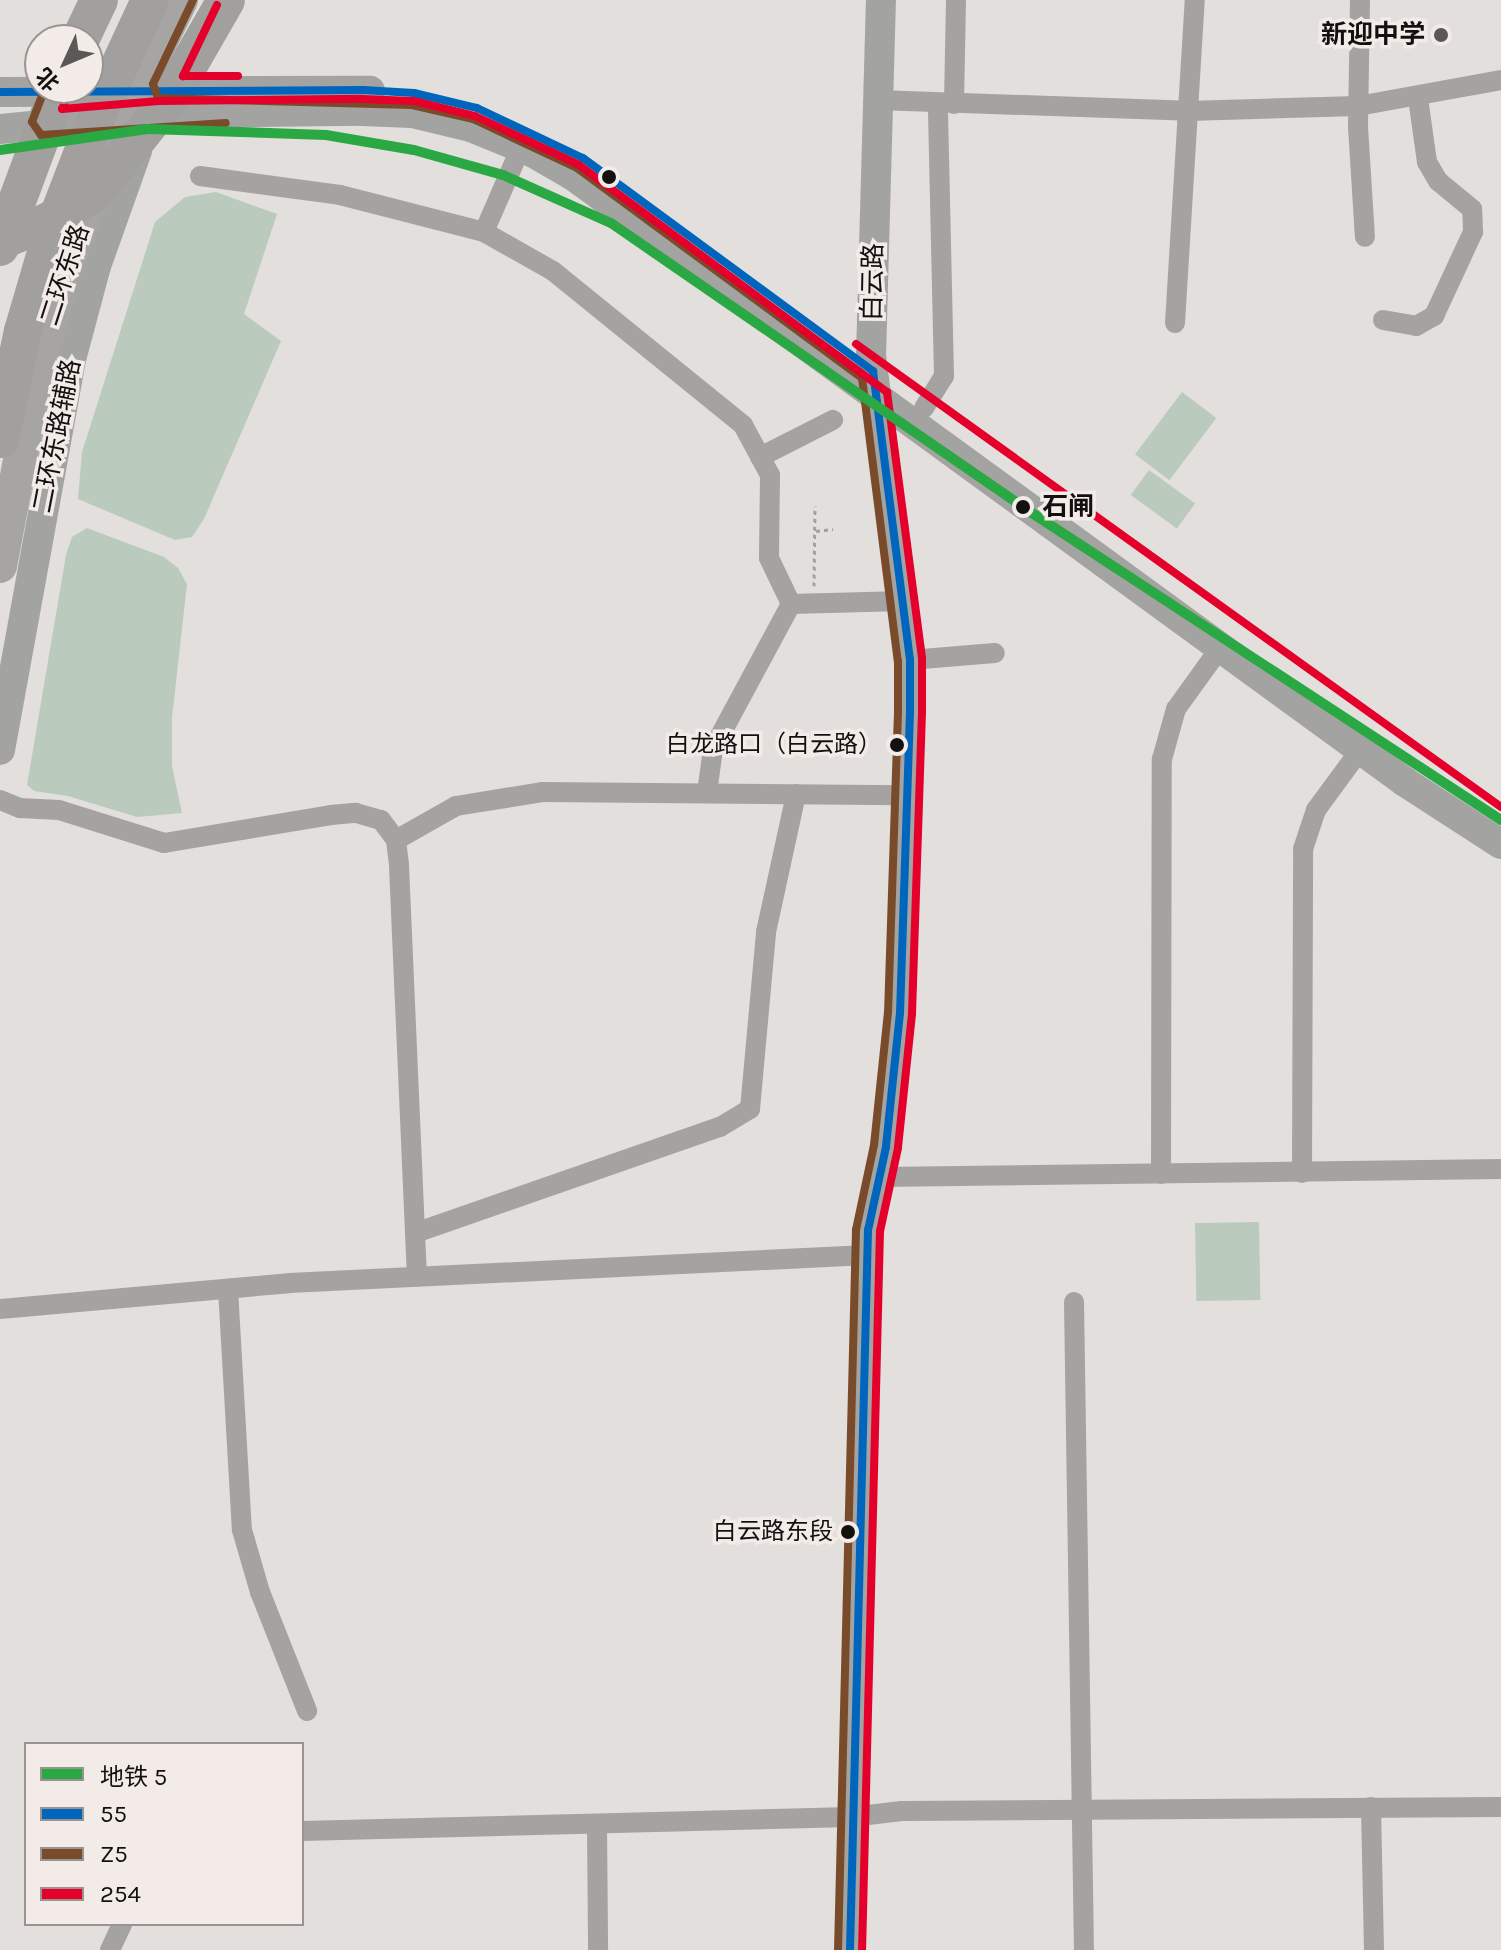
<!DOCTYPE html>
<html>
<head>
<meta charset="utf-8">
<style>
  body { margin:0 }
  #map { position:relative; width:1501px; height:1950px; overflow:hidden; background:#e2dfdd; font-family:Karla,"Noto Sans SC",sans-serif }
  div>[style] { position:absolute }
  .green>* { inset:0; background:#bacbbd; transform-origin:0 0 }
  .path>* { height:3px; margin-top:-1.5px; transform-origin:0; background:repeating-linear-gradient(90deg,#a1a1a0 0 4px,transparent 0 8px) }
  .street>* { height:20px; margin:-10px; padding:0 10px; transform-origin:10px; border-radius:10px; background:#a4a3a2 }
  .secondary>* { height:30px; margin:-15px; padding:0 15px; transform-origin:15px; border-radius:15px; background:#a3a3a1 }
  .primary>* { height:34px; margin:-17px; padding:0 17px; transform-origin:17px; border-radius:17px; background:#a6a5a4 }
  .highway>* { height:38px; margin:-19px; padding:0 19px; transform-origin:19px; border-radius:19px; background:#a1a09f }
  .bus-1>* { height:8px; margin:-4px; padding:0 4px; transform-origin:4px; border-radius:4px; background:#0065bd }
  .bus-2>* { height:8px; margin:-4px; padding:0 4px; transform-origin:4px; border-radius:4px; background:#7a4b2a }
  .bus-3>* { height:8px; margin:-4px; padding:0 4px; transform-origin:4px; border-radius:4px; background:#e4002b }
  .metro-1>* { height:10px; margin:-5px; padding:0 5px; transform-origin:5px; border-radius:5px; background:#2aa844 }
  .dots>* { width:22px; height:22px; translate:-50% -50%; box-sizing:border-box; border:4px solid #f2ebe8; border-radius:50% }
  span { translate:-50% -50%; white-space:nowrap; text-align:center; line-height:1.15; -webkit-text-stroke:7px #f2ebe8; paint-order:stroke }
  .bus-label { font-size:24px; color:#13110f }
  .right { translate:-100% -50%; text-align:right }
  .poi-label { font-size:26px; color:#13110f; font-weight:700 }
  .street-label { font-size:26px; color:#13110f }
  .stop-label { font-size:26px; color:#13110f; font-weight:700 }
  .left { translate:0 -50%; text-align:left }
  .legend { position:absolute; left:24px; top:1742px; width:280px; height:184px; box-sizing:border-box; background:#f2ebe8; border:2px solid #999491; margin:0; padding:10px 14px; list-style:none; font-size:24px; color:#13110f }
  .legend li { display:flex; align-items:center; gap:16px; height:40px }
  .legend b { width:40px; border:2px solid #999491 }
  .north { position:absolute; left:24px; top:24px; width:80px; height:80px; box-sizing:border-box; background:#f2ebe8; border:2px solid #999491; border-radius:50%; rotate:226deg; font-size:22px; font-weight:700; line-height:32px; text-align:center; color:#13110f }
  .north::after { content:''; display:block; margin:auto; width:28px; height:36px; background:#5b5957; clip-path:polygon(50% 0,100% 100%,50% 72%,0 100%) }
</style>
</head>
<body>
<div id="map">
  <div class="green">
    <div style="clip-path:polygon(216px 192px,277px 214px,244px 314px,281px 341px,204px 519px,192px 537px,175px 540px,78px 499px,82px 452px,155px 222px,185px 197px)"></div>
    <div style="left:1182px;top:392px;width:43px;height:78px;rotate:37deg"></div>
    <div style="left:1149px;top:470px;width:57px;height:31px;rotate:36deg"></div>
    <div style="clip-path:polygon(87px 528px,164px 557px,178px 568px,187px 584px,172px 718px,172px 766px,182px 813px,137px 817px,68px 796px,34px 791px,27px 785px,66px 555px,72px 537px)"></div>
    <div style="left:1259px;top:1222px;width:78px;height:64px;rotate:89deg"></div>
  </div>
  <div class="path">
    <div style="left:816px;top:531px;width:17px;rotate:-7deg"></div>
    <div style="left:814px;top:586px;width:80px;rotate:-89.3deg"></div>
  </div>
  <div class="street">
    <div style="left:1360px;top:0;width:127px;rotate:90.9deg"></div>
    <div style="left:1358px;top:127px;width:110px;rotate:86.4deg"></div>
    <div style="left:878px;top:100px;width:310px;rotate:2deg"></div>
    <div style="left:1188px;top:111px;width:170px;rotate:-1.7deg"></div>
    <div style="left:1358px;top:106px;width:145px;rotate:-10.3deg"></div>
    <div style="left:954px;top:104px;width:104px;rotate:-88.9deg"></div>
    <div style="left:200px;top:176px;width:141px;rotate:7.7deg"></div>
    <div style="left:340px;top:195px;width:149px;rotate:14.4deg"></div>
    <div style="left:484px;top:232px;width:79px;rotate:29.5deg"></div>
    <div style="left:553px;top:271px;width:245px;rotate:39deg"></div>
    <div style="left:743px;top:425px;width:57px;rotate:61.6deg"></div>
    <div style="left:770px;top:475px;width:83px;rotate:90.7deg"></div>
    <div style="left:769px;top:558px;width:51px;rotate:64.4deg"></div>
    <div style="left:791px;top:604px;width:165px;rotate:118.3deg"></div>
    <div style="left:713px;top:749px;width:44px;rotate:97.8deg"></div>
    <div style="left:484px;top:232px;width:93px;rotate:-66.5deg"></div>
    <div style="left:1383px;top:320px;width:34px;rotate:10deg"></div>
    <div style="left:1416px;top:326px;width:21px;rotate:-29deg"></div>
    <div style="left:1434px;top:316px;width:93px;rotate:-65.1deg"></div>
    <div style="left:1473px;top:232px;width:23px;rotate:-92deg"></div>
    <div style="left:1472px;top:209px;width:44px;rotate:-140.5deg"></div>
    <div style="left:1438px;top:181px;width:22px;rotate:-120deg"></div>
    <div style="left:1427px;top:162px;width:65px;rotate:-98deg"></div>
    <div style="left:1175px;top:323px;width:324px;rotate:-86.5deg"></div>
    <div style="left:924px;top:408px;width:38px;rotate:-58deg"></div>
    <div style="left:944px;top:376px;width:273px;rotate:-91.3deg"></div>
    <div style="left:760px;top:457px;width:82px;rotate:-26.9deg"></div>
    <div style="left:791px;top:604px;width:113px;rotate:-1.5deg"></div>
    <div style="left:910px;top:660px;width:85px;rotate:-4.7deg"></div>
    <div style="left:0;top:800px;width:22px;rotate:22deg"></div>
    <div style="left:20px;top:808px;width:39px;rotate:3deg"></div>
    <div style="left:59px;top:810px;width:110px;rotate:17.4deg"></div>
    <div style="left:164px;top:843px;width:169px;rotate:-9.5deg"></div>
    <div style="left:331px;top:815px;width:25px;rotate:-5deg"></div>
    <div style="left:356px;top:813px;width:26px;rotate:16deg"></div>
    <div style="left:381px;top:820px;width:25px;rotate:53deg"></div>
    <div style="left:396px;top:840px;width:26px;rotate:83deg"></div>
    <div style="left:399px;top:866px;width:411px;rotate:87.5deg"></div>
    <div style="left:396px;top:840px;width:69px;rotate:-29.5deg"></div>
    <div style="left:456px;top:806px;width:87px;rotate:-9.2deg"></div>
    <div style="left:542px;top:792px;width:362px;rotate:0.5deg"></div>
    <div style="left:1302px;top:1173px;width:324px;rotate:-89.8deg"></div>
    <div style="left:1303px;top:849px;width:41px;rotate:-71.6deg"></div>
    <div style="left:1316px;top:810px;width:74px;rotate:-53.7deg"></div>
    <div style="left:1161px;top:1174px;width:415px;rotate:-89.9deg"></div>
    <div style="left:1162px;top:759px;width:52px;rotate:-74.4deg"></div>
    <div style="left:1176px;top:709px;width:75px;rotate:-54.2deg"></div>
    <div style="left:880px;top:1177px;width:621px;rotate:-0.74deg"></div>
    <div style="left:415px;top:1233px;width:323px;rotate:-19.2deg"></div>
    <div style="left:720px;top:1127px;width:35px;rotate:-31deg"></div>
    <div style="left:750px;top:1109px;width:178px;rotate:-84.8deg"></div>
    <div style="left:766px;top:932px;width:141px;rotate:-77.7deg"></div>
    <div style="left:228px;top:1289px;width:241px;rotate:86.7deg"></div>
    <div style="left:242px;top:1530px;width:65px;rotate:73.8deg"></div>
    <div style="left:260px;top:1592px;width:128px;rotate:68.4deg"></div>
    <div style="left:1074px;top:1302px;width:648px;rotate:89.12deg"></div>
    <div style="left:0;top:1309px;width:290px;rotate:-5.1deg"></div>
    <div style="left:289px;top:1283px;width:579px;rotate:-2.77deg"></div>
    <div style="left:1371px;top:1807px;width:143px;rotate:88.8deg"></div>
    <div style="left:597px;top:1825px;width:125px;rotate:89.5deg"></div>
    <div style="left:302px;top:1831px;width:549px;rotate:-1.46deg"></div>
    <div style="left:851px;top:1817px;width:51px;rotate:-6.7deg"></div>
    <div style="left:902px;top:1811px;width:599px;rotate:-0.38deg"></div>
    <div style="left:110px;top:1950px;width:29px;rotate:-65deg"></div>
  </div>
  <div class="secondary">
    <div style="left:0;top:92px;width:370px;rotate:-0.2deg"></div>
    <div style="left:0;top:129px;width:160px;rotate:-5.7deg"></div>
    <div style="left:159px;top:113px;width:203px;rotate:-0.6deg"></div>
    <div style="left:362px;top:111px;width:50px;rotate:2.3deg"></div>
    <div style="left:412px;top:113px;width:61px;rotate:13.3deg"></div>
    <div style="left:471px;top:127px;width:66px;rotate:22.3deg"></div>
    <div style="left:532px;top:152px;width:46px;rotate:29.9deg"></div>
    <div style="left:572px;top:175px;width:1031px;rotate:36.08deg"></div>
    <div style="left:1405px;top:782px;width:114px;rotate:32.9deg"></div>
    <div style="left:0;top:750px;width:393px;rotate:-79.7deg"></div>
    <div style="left:70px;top:363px;width:100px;rotate:-75deg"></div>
    <div style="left:96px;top:266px;width:122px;rotate:-70.4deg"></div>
    <div style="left:850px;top:1950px;width:720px;rotate:-88.57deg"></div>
    <div style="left:868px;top:1230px;width:85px;rotate:-77.8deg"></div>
    <div style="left:886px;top:1147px;width:135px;rotate:-84deg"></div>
    <div style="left:900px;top:1013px;width:301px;rotate:-88.1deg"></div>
    <div style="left:910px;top:712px;width:52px;rotate:-90deg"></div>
    <div style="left:910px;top:660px;width:306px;rotate:-97.3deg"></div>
    <div style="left:871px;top:356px;width:356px;rotate:-88.4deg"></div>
  </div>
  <div class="primary">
    <div style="left:0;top:566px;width:194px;rotate:-79.3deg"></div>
    <div style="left:36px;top:375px;width:107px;rotate:-74.8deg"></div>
    <div style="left:64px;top:272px;width:160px;rotate:-69.2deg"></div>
    <div style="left:121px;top:122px;width:136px;rotate:-63.8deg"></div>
  </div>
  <div class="highway">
    <div style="left:80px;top:40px;width:44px;rotate:-64.6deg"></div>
    <div style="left:0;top:241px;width:53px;rotate:-22.2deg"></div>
    <div style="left:49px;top:221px;width:54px;rotate:-32.2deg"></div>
    <div style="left:95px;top:192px;width:117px;rotate:-51.3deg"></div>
    <div style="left:168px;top:101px;width:116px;rotate:-60.1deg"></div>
    <div style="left:0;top:247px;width:170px;rotate:-69.6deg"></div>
    <div style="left:0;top:439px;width:110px;rotate:-78deg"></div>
    <div style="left:23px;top:331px;width:103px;rotate:-73.7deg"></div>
    <div style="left:52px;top:232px;width:131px;rotate:-68.9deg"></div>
    <div style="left:99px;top:110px;width:121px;rotate:-65.1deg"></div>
  </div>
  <div class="bus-1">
    <div style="left:0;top:92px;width:363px;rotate:-0.3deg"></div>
    <div style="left:363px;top:90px;width:51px;rotate:3.4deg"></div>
    <div style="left:414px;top:93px;width:65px;rotate:13.4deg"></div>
    <div style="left:477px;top:108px;width:117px;rotate:25.3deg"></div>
    <div style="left:583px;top:158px;width:360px;rotate:36.3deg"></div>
    <div style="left:873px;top:371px;width:291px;rotate:82.7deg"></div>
    <div style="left:910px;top:660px;width:52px;rotate:90deg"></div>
    <div style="left:910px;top:712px;width:301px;rotate:91.9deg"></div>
    <div style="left:900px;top:1013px;width:135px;rotate:96deg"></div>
    <div style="left:886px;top:1147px;width:85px;rotate:102.2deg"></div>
    <div style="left:868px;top:1230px;width:720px;rotate:91.43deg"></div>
  </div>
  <div class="bus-2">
    <div style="left:193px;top:0;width:93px;rotate:115.5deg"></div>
    <div style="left:153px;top:84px;width:15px;rotate:70deg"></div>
    <div style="left:158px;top:98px;width:254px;rotate:1.6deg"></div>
    <div style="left:412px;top:105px;width:63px;rotate:12.9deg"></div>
    <div style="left:473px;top:119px;width:115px;rotate:25.2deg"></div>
    <div style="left:577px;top:168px;width:354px;rotate:36.4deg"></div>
    <div style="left:862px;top:378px;width:285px;rotate:82.8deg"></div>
    <div style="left:898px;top:661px;width:51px;rotate:90deg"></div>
    <div style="left:898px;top:712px;width:300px;rotate:91.9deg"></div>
    <div style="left:888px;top:1012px;width:134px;rotate:96deg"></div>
    <div style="left:874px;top:1145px;width:87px;rotate:102deg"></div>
    <div style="left:856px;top:1230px;width:720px;rotate:91.43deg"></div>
    <div style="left:45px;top:88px;width:36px;rotate:111deg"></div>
    <div style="left:32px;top:122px;width:16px;rotate:55deg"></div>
    <div style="left:41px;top:135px;width:185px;rotate:-3.7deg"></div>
  </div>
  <div class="bus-3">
    <div style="left:217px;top:5px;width:79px;rotate:115.6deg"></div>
    <div style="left:183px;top:76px;width:55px"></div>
    <div style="left:69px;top:92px;width:18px;rotate:112deg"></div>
    <div style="left:62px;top:109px;width:97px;rotate:-4.7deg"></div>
    <div style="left:159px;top:101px;width:203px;rotate:-0.6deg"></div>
    <div style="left:362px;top:99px;width:52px;rotate:2.2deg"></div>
    <div style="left:414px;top:101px;width:63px;rotate:13.8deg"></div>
    <div style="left:475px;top:116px;width:115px;rotate:25.2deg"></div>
    <div style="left:579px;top:165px;width:383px;rotate:36.4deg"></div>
    <div style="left:887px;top:392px;width:268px;rotate:82.5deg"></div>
    <div style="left:922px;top:658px;width:54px;rotate:90deg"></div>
    <div style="left:922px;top:712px;width:302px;rotate:91.9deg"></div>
    <div style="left:912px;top:1014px;width:135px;rotate:96deg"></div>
    <div style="left:898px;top:1148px;width:85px;rotate:102.2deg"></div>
    <div style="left:880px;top:1231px;width:719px;rotate:91.43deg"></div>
    <div style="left:856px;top:344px;width:794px;rotate:35.67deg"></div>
  </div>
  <div class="metro-1">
    <div style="left:0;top:150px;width:149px;rotate:-8.1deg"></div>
    <div style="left:148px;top:129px;width:178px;rotate:1.9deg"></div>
    <div style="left:326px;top:135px;width:89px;rotate:9.7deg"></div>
    <div style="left:414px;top:150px;width:92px;rotate:15.7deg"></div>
    <div style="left:503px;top:175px;width:118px;rotate:24deg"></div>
    <div style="left:611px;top:223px;width:511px;rotate:34.56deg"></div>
    <div style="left:1032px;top:513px;width:561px;rotate:33.21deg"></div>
  </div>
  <div class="dots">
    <div style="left:1441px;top:35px;background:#5b5957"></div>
    <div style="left:609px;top:177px;background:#13110f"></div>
    <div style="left:1023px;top:507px;background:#13110f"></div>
    <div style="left:897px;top:745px;background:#13110f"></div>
    <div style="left:848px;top:1532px;background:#13110f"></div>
  </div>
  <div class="bus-label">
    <span class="right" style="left:882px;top:745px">白龙路口（白云路）</span>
    <span class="right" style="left:833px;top:1532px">白云路东段</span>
  </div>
  <div class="poi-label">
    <span class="right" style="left:1425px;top:35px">新迎中学</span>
  </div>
  <div class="street-label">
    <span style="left:65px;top:275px;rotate:-72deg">二环东路</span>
    <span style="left:873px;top:282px;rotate:-89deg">白云路</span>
    <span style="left:57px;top:436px;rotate:-79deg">二环东路辅路</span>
  </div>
  <div class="stop-label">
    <span class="left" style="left:1042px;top:507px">石闸</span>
  </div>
  <ul class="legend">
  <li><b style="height:10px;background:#2aa844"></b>地铁 5</li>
  <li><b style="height:10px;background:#0065bd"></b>55</li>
  <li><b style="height:10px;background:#7a4b2a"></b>Z5</li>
  <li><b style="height:10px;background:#e4002b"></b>254</li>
  </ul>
  <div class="north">北</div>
</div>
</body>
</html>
